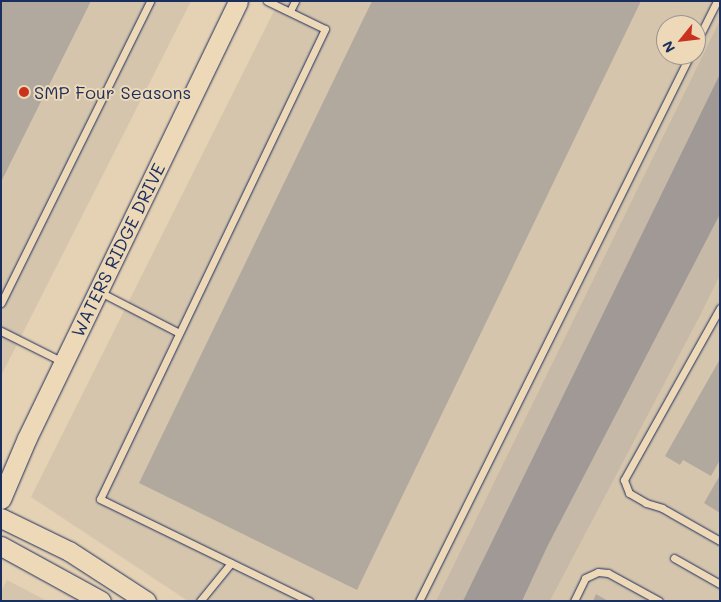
<!DOCTYPE html>
<html>
<head>
<meta charset="utf-8">
<style>
  body { margin:0 }
  #map { position:relative; width:721px; height:602px; overflow:hidden; background:#e5d1b3; font-family:Mali,sans-serif }
  div>[style] { position:absolute }
  .built>* { inset:0; background:#d6c5ad }
  .green>* { inset:0; background:#c7b9a7 }
  .water>* { inset:0; background:#a09996 }
  .building>* { inset:0; background:#b2a99e }
  .roads { filter:drop-shadow(0 0 1px #1b2f5e) drop-shadow(0 0 1px #1b2f5e) }
  .lane>* { height:7px; margin:-3.5px; padding:0 3.5px; transform-origin:3.5px; border-radius:3.5px; background:#edd8b7 }
  .secondary>* { height:19px; margin:-9.5px; padding:0 9.5px; transform-origin:9.5px; border-radius:9.5px; background:#edd8b7 }
  .dots>* { width:14px; height:14px; translate:-50% -50%; box-sizing:border-box; border:2px solid #edd8b7; border-radius:50% }
  span { translate:-50% -50%; white-space:nowrap; text-align:center; line-height:1.15; -webkit-text-stroke:4px #edd8b7; paint-order:stroke }
  .poi-label { font-size:18px; color:#1b2f5e }
  .left { translate:0 -50%; text-align:left }
  .street-label { font-size:18px; color:#1b2f5e }
  .frame { position:absolute; inset:0; border:2px solid #1b2f5e; pointer-events:none }
  .north { position:absolute; left:656px; top:15px; width:50px; height:50px; box-sizing:border-box; background:#edd8b7; border:1px solid #999493; border-radius:50%; rotate:241deg; font-size:14px; font-weight:700; line-height:20px; text-align:center; color:#1b2f5e }
  .north::after { content:''; display:block; margin:auto; width:18px; height:22px; background:#c8321e; clip-path:polygon(50% 0,100% 100%,50% 72%,0 100%) }
</style>
</head>
<body>
<div id="map">
  <div class="built">
    <div style="clip-path:polygon(1px 1px,191px 1px,1px 376px)"></div>
    <div style="clip-path:polygon(evenodd,279px 1px,720px 1px,720px 20px,436px 601px,188px 601px,31px 497px,279px 1px,666px 25px,696px 25px,696px 55px,666px 55px,666px 25px)"></div>
    <div style="clip-path:polygon(720px 275px,720px 601px,550px 601px,701px 314px)"></div>
    <div style="clip-path:polygon(7px 580px,47px 601px,1px 601px,1px 592px)"></div>
  </div>
  <div class="green">
    <div style="clip-path:polygon(720px 20px,720px 275px,701px 314px,550px 601px,436px 601px)"></div>
  </div>
  <div class="water">
    <div style="clip-path:polygon(720px 74px,720px 214px,547px 547px,522px 601px,463px 601px)"></div>
  </div>
  <div class="building">
    <div style="clip-path:polygon(1px 1px,91px 1px,1px 182px)"></div>
    <div style="clip-path:polygon(372px 1px,641px 1px,357px 590px,139px 483px)"></div>
    <div style="clip-path:polygon(720px 359px,720px 460px,711px 476px,683px 460px,680px 465px,665px 456px)"></div>
    <div style="clip-path:polygon(720px 475px,720px 513px,704px 503px)"></div>
    <div style="clip-path:polygon(596px 594px,608px 601px,593px 601px)"></div>
  </div>
  <div class="roads">
    <div class="lane">
      <div style="left:267px;top:1px;width:64px;rotate:25.8deg"></div>
      <div style="left:325px;top:29px;width:521px;rotate:115.58deg"></div>
      <div style="left:100px;top:499px;width:233px;rotate:26deg"></div>
      <div style="left:290px;top:11px;width:11px;rotate:-63deg"></div>
      <div style="left:696px;top:43px;width:47px;rotate:-63.4deg"></div>
      <div style="left:100px;top:292px;width:89px;rotate:27.4deg"></div>
      <div style="left:1px;top:303px;width:337px;rotate:-63.7deg"></div>
      <div style="left:720px;top:308px;width:197px;rotate:119.2deg"></div>
      <div style="left:624px;top:480px;width:14px;rotate:69deg"></div>
      <div style="left:629px;top:493px;width:20px;rotate:30deg"></div>
      <div style="left:646px;top:503px;width:17px;rotate:17deg"></div>
      <div style="left:662px;top:508px;width:67px;rotate:29.6deg"></div>
      <div style="left:1px;top:331px;width:69px;rotate:26.6deg"></div>
      <div style="left:674px;top:558px;width:53px;rotate:29.5deg"></div>
      <div style="left:200px;top:601px;width:49px;rotate:-50.8deg"></div>
      <div style="left:419px;top:601px;width:610px;rotate:-63.6deg"></div>
      <div style="left:574px;top:601px;width:25px;rotate:-64deg"></div>
      <div style="left:585px;top:578px;width:14px;rotate:-25deg"></div>
      <div style="left:598px;top:572px;width:10px;rotate:6deg"></div>
      <div style="left:608px;top:573px;width:58px;rotate:28.8deg"></div>
    </div>
    <div class="secondary">
      <div style="left:1px;top:499px;width:66px;rotate:-66.9deg"></div>
      <div style="left:27px;top:438px;width:485px;rotate:-64.2deg"></div>
      <div style="left:1px;top:518px;width:76px;rotate:25.9deg"></div>
      <div style="left:69px;top:551px;width:92px;rotate:33deg"></div>
      <div style="left:1px;top:546px;width:114px;rotate:28.8deg"></div>
    </div>
  </div>
  <div class="dots">
    <div style="left:24px;top:92px;background:#c8321e"></div>
  </div>
  <div class="poi-label">
    <span class="left" style="left:34px;top:92px">SMP Four Seasons</span>
  </div>
  <div class="street-label">
    <span style="left:118px;top:250px;rotate:-64deg">WATERS RIDGE DRIVE</span>
  </div>
  <div class="frame"></div>
  <div class="north">N</div>
</div>
</body>
</html>
